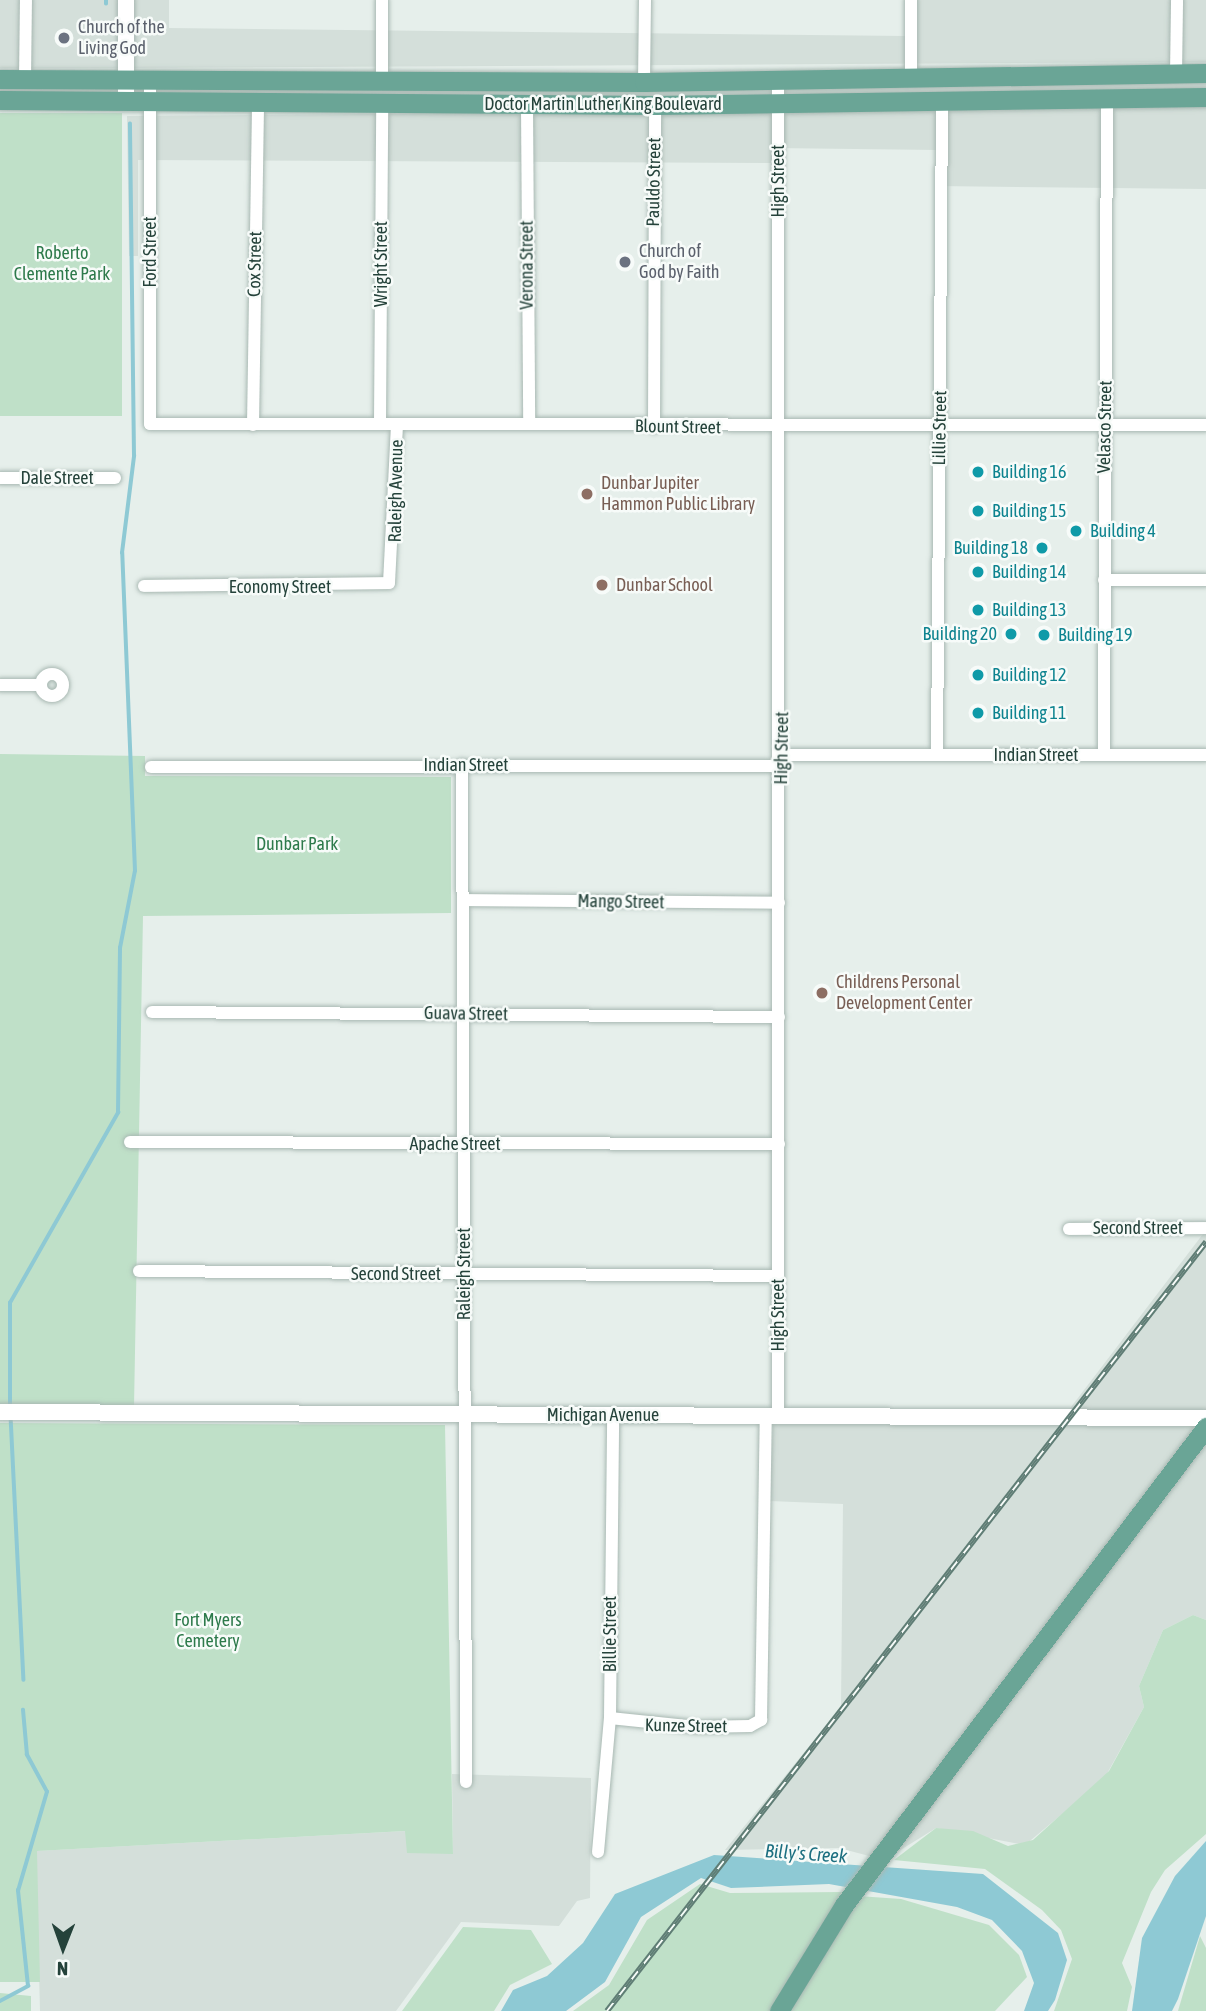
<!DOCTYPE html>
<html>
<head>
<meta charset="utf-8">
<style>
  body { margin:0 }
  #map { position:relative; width:1206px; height:2011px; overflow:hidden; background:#e6efeb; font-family:"Asap Condensed",sans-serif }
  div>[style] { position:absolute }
  .built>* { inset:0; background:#d4dfda; transform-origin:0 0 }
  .green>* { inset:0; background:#bfe0c8; transform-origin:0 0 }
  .water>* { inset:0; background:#8ec9d4 }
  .stream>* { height:3.5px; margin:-1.75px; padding:0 1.75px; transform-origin:1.75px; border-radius:1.75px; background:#8ec9d4 }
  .roads { filter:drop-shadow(0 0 2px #a8b8b2) drop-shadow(0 0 2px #a8b8b2) }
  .street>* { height:12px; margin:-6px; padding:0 6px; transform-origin:6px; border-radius:6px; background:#fff }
  .street>.ring { margin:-6px; padding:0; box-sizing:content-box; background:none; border:12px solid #fff; border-radius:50% }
  .secondary>* { height:16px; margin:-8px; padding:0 8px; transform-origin:8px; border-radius:8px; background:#fff }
  .primary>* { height:19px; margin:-9.5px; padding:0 9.5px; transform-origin:9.5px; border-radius:9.5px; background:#6aa596 }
  .rail>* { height:6px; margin-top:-3px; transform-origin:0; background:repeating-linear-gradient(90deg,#f7fbf9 0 10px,#5f7d75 0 20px); box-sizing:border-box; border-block:2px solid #5f7d75 }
  .dots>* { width:19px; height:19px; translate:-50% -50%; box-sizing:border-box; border:4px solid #f7fbf9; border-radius:50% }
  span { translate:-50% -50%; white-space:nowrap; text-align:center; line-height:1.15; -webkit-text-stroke:5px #f7fbf9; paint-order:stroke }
  .worship-label { font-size:18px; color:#5b616d }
  .left { translate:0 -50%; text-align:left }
  .street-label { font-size:18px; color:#24423a }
  .park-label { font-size:18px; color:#2d7a4b }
  .culture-label { font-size:18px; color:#0d838f }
  .right { translate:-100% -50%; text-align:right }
  .education-label { font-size:18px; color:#785e54 }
  .water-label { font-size:19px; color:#1c6f80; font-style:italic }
  .north { position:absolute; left:28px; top:1913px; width:70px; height:70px; -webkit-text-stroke:5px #f7fbf9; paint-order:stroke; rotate:181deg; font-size:19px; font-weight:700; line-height:28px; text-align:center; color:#24423a }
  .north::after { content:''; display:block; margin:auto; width:24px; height:32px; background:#24423a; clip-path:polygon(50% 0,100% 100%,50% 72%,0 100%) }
</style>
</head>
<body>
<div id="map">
  <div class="built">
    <div style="left:0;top:0;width:120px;height:68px"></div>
    <div style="clip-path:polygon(131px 0,169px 0,169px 28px,906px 36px,907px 0,1206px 0,1206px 62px,131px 68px)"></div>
    <div style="clip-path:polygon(1206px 107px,1206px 189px,937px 186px,937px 150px,773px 148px,772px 163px,138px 160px,138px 256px,129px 256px,127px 116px)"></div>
    <div style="clip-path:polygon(1206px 1230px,1206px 1411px,1068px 1411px)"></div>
    <div style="clip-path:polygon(773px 1422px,1201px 1424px,873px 1857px,839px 1848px,725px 1850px,841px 1707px,843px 1504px,770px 1501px)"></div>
    <div style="clip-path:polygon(1206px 1437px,1206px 1620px,1193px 1615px,1163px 1630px,1139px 1686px,1144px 1707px,1104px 1779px,1025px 1845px,936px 1828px,886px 1859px)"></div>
    <div style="clip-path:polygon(452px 1774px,591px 1778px,590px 1898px,577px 1901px,559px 1926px,461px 1922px,396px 2011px,40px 2011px,36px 1851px,406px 1831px,453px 1853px)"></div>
  </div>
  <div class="green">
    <div style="left:0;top:113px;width:122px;height:303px"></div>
    <div style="clip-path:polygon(0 754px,145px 756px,145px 776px,451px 777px,451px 913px,143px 916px,134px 1407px,0 1406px)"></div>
    <div style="clip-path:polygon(0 1423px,445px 1425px,453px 1854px,407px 1853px,405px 1831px,37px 1851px,40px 1982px,0 1982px)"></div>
    <div style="clip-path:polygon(1193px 1615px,1206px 1620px,1206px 1834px,1165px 1870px,1151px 1892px,1122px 1963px,1132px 1987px,1127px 2011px,1054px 2011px,1072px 1959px,1061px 1930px,1042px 1910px,985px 1869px,894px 1860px,936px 1828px,973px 1831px,1008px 1846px,1033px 1840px,1109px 1771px,1144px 1707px,1139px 1686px,1163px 1630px)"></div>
    <div style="clip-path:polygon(700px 1884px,730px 1893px,842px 1892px,773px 2011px,573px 2011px,609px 1985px,647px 1920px)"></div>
    <div style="clip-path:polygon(858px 1896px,901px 1899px,989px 1925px,1019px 1955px,1027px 1977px,995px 2011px,786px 2011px)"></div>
    <div style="clip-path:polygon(463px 1927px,531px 1930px,552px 1964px,510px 1985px,494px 2011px,402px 2011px)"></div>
    <div style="clip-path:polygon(1200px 1936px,1206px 1948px,1206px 2011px,1178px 2011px)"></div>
    <div style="clip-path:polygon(0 1993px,31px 1996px,31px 2011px,0 2011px)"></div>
  </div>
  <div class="water">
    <div style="clip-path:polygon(1206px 1841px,1206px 1916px,1178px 1999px,1172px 2011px,1132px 2011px,1142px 1938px,1175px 1876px)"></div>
    <div style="clip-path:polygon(714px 1855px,983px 1874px,1058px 1933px,1067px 1960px,1055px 2000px,1048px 2011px,1024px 2011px,1034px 1983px,1022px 1951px,992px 1920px,957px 1907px,829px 1884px,731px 1888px,701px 1878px,641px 1917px,605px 1982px,566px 2011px,501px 2011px,513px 1990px,547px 1976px,583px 1943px,615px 1894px)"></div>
  </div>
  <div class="stream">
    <div style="left:106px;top:4px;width:4px;rotate:-90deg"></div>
    <div style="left:10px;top:1408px;width:105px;rotate:-90deg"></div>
    <div style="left:10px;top:1303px;width:219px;rotate:-60.4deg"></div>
    <div style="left:118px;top:1113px;width:165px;rotate:-89.3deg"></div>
    <div style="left:120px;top:948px;width:78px;rotate:-79deg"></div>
    <div style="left:135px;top:871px;width:318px;rotate:-92.3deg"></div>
    <div style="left:122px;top:553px;width:98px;rotate:-82.9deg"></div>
    <div style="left:134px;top:456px;width:332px;rotate:-90.7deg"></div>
    <div style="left:11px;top:1416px;width:264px;rotate:87.2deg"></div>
    <div style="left:0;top:2001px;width:32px;rotate:-28deg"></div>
    <div style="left:28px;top:1986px;width:96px;rotate:-96deg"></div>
    <div style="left:18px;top:1891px;width:103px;rotate:-73.7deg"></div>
    <div style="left:47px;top:1792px;width:42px;rotate:-118.4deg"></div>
    <div style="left:27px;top:1755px;width:45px;rotate:-95.1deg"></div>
  </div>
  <div class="roads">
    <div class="street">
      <div style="left:1176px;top:75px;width:75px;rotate:-89.2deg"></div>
      <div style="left:25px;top:79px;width:79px;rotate:-89.3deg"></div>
      <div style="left:150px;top:79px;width:345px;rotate:90deg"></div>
      <div style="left:150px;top:424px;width:1056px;rotate:0.05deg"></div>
      <div style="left:911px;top:79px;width:79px;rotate:-90deg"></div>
      <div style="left:382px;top:81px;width:81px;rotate:-90deg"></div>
      <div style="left:644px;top:82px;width:82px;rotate:-89.3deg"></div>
      <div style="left:527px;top:105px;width:319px;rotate:89.6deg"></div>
      <div style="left:380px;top:423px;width:319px;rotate:-89.6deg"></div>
      <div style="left:253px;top:425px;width:323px;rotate:-89.1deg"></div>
      <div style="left:654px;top:427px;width:322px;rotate:-89.8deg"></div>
      <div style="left:0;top:478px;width:115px"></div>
      <div style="left:1104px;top:580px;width:102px"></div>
      <div style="left:144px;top:586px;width:245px;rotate:-0.7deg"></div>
      <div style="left:389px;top:583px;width:158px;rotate:-87.1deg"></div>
      <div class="ring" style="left:41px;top:674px;width:10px;height:10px"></div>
      <div style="left:0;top:685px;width:40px"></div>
      <div style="left:937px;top:754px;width:652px;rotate:-89.56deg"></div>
      <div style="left:1104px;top:754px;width:654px;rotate:-89.74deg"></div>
      <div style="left:782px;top:755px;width:424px"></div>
      <div style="left:462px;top:765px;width:1017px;rotate:89.77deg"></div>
      <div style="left:151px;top:767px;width:631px;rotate:-0.09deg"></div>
      <div style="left:463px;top:900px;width:316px;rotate:0.5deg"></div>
      <div style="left:152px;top:1012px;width:627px;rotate:0.46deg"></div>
      <div style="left:130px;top:1142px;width:649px;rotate:0.18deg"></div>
      <div style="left:1069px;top:1229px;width:137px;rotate:-0.4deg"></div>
      <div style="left:139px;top:1271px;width:639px;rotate:0.45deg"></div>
      <div style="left:778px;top:1416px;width:1335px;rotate:-90deg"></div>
      <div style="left:610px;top:1718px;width:87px;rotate:5.9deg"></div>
      <div style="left:697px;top:1727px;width:53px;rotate:-1.1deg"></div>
      <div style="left:750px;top:1726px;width:13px;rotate:-29deg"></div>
      <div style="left:761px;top:1720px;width:304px;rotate:-89.1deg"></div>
      <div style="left:598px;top:1852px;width:135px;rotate:-84.9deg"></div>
      <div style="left:610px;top:1718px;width:302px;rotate:-89.4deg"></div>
    </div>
    <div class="secondary">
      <div style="left:126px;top:0;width:101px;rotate:90deg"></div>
      <div style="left:0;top:1412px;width:1206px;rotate:0.29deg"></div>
    </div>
    <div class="primary">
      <div style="left:0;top:79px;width:644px;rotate:0.27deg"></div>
      <div style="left:644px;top:82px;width:562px;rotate:-0.92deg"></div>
      <div style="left:0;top:100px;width:655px;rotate:0.44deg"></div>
      <div style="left:655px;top:105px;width:551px;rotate:-0.83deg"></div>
      <div style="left:779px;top:2011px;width:124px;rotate:-58.5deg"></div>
      <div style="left:844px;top:1905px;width:600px;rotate:-52.86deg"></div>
    </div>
  </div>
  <div class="rail">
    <div style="left:607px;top:2011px;width:975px;rotate:-52.08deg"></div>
  </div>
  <div class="dots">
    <div style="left:64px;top:38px;background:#6b7280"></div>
    <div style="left:625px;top:262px;background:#6b7280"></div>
    <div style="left:978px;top:472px;background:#0f9aa8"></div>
    <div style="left:587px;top:494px;background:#8d6e63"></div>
    <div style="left:978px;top:511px;background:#0f9aa8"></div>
    <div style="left:1076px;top:531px;background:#0f9aa8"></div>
    <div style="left:1042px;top:548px;background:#0f9aa8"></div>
    <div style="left:978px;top:572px;background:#0f9aa8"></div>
    <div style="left:602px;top:585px;background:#8d6e63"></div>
    <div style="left:978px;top:610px;background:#0f9aa8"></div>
    <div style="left:1011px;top:634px;background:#0f9aa8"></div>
    <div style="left:1044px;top:635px;background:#0f9aa8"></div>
    <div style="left:978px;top:675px;background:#0f9aa8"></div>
    <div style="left:978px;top:713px;background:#0f9aa8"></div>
    <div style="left:822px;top:993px;background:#8d6e63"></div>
  </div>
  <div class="worship-label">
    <span class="left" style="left:78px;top:38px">Church of the<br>Living God</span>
    <span class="left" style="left:639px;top:262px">Church of<br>God by Faith</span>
  </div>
  <div class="street-label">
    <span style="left:603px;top:104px">Doctor Martin Luther King Boulevard</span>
    <span style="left:778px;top:181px;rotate:-90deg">High Street</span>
    <span style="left:654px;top:182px;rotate:-89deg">Pauldo Street</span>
    <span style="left:150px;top:252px;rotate:-90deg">Ford Street</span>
    <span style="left:255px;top:264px;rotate:-89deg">Cox Street</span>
    <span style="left:381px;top:264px;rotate:-90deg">Wright Street</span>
    <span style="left:527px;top:265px;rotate:-90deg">Verona Street</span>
    <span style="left:678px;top:427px;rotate:1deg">Blount Street</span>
    <span style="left:1105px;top:427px;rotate:-89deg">Velasco Street</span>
    <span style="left:940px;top:428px;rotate:-89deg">Lillie Street</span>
    <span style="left:57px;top:478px">Dale Street</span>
    <span style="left:396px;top:491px;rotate:-89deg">Raleigh Avenue</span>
    <span style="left:280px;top:587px">Economy Street</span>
    <span style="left:782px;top:748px;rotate:-89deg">High Street</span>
    <span style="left:1036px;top:755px">Indian Street</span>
    <span style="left:466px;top:765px">Indian Street</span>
    <span style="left:621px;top:902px;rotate:1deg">Mango Street</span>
    <span style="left:466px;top:1014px;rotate:1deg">Guava Street</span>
    <span style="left:455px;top:1144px">Apache Street</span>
    <span style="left:1138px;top:1228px">Second Street</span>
    <span style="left:396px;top:1274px">Second Street</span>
    <span style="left:464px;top:1274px;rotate:-90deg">Raleigh Street</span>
    <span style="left:778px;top:1315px;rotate:-90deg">High Street</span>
    <span style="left:603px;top:1415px">Michigan Avenue</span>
    <span style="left:610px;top:1634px;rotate:-90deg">Billie Street</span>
    <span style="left:686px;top:1726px;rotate:1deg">Kunze Street</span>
  </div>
  <div class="park-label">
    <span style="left:62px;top:264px">Roberto<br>Clemente Park</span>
    <span style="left:297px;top:844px">Dunbar Park</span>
    <span style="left:208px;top:1631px">Fort Myers<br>Cemetery</span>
  </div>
  <div class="culture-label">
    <span class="left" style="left:992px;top:472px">Building 16</span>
    <span class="left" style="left:992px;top:511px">Building 15</span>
    <span class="left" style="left:1090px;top:531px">Building 4</span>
    <span class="right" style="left:1028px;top:548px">Building 18</span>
    <span class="left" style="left:992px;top:572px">Building 14</span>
    <span class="left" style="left:992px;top:610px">Building 13</span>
    <span class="right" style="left:997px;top:634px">Building 20</span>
    <span class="left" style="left:1058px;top:635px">Building 19</span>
    <span class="left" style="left:992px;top:675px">Building 12</span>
    <span class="left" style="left:992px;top:713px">Building 11</span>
  </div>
  <div class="education-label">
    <span class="left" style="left:601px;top:494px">Dunbar Jupiter<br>Hammon Public Library</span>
    <span class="left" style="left:616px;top:585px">Dunbar School</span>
    <span class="left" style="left:836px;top:993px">Childrens Personal<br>Development Center</span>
  </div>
  <div class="water-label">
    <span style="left:806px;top:1854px;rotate:4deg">Billy's Creek</span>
  </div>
  <div class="north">N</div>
</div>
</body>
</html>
